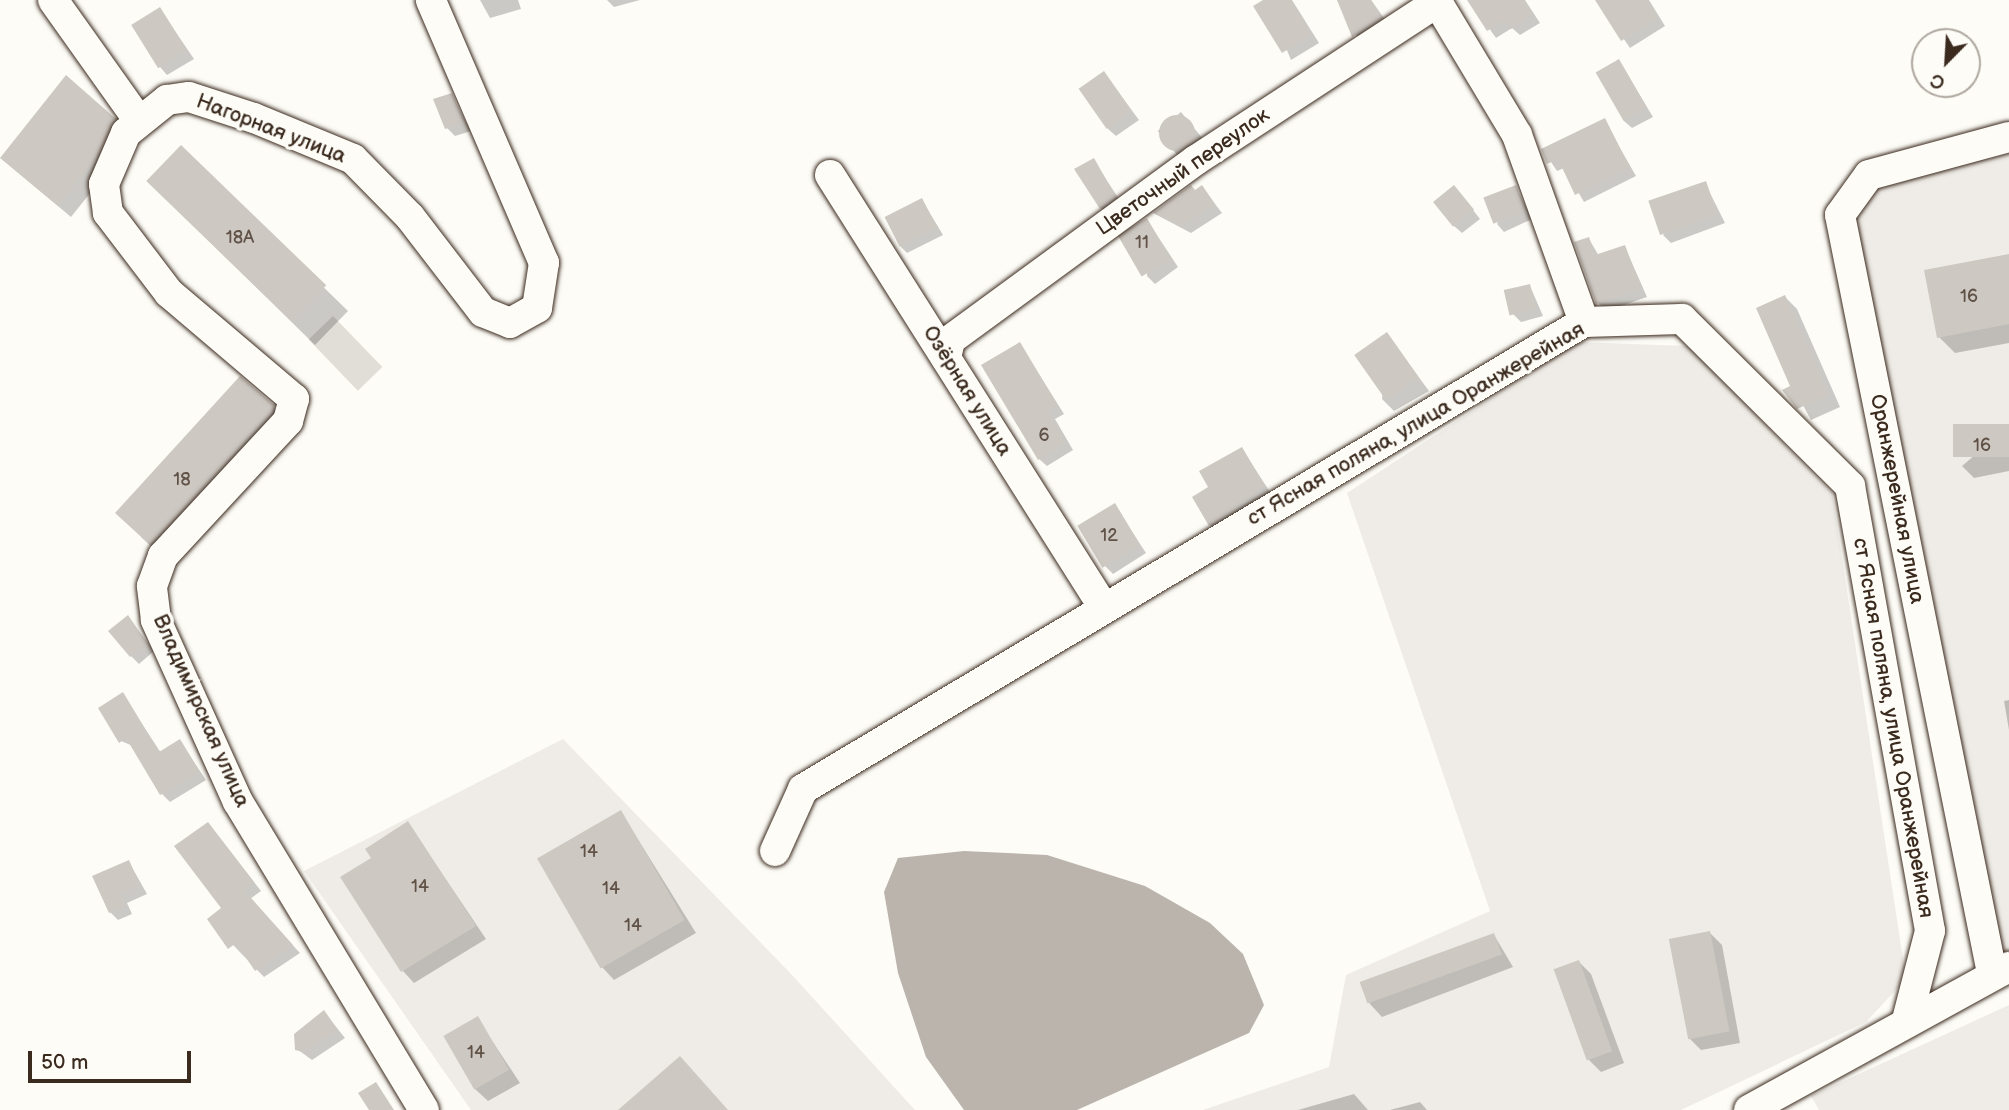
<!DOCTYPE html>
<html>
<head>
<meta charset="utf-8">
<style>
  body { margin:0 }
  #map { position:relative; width:2009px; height:1110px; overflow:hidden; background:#fdfcf7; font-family:"Balsamiq Sans",sans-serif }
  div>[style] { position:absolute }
  .built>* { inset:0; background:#efece7 }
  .green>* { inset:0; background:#e1ded7; transform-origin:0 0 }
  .water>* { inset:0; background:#bbb4ad }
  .shadow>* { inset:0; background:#0003; transform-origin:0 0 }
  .building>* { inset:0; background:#cdc8c2; transform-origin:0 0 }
  .round { border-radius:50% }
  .roads { filter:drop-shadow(0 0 2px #3b2a1e) drop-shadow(0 0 2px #3b2a1e) }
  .minor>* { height:30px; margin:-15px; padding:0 15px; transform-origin:15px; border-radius:15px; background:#fdfcf7 }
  span { translate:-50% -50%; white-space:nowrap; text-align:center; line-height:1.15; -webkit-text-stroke:7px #fdfcf7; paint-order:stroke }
  .number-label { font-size:18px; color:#605247 }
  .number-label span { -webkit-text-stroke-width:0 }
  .street-label { font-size:21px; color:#3b2a1e }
  .north { position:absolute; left:1911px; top:28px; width:70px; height:70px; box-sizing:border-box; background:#fdfcf7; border:2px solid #afa8a0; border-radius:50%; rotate:204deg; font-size:19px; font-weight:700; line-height:28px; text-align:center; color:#3b2a1e }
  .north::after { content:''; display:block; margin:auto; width:24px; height:32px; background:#3b2a1e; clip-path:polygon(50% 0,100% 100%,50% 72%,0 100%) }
  .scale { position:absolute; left:28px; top:1051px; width:163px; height:32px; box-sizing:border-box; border:4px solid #3b2a1e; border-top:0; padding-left:9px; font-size:21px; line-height:24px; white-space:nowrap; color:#3b2a1e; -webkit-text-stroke:5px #fdfcf7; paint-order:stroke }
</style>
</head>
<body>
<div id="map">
  <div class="built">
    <div style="clip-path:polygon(2009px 154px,2009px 955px,2000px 958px,1854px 219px,1881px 182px)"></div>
    <div style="clip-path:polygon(1577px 342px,1687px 346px,1832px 492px,1906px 979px,1866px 1022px,1681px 1110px,1203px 1110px,1329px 1067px,1346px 975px,1490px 911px,1347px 493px)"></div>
    <div style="clip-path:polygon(563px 739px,793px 976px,915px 1110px,471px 1110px,304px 871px)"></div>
    <div style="clip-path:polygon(2009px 1005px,2009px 1110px,1819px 1110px,1811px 1096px)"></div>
  </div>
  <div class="green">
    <div style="left:333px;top:316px;width:71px;height:34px;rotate:46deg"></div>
  </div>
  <div class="water">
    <div style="clip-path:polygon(964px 851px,1047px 855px,1145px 886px,1210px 923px,1243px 954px,1264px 1005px,1249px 1033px,1077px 1110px,964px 1110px,926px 1057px,898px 973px,884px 892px,898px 858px)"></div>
  </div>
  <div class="shadow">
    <div style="clip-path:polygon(480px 0,518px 0,521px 9px,490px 18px)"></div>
    <div style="clip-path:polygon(607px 0,640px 0,614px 7px)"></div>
    <div style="clip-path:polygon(1266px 0,1292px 0,1319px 43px,1291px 60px)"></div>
    <div style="clip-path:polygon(1337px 0,1371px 0,1389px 25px,1361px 43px)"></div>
    <div style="clip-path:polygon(1469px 0,1525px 0,1540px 23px,1520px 35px,1512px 28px,1496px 38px)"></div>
    <div style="clip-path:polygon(1597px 0,1649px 0,1665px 26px,1630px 48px)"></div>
    <div style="clip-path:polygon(160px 9px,194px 59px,167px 75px,160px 67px)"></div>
    <div style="clip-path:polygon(1619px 61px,1653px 117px,1632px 128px,1624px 121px)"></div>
    <div style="clip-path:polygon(1104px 73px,1139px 120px,1116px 136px,1108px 129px)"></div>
    <div style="clip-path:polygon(451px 95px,471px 131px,455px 136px,447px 128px)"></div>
    <div style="left:1181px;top:112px;width:41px;height:30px;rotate:51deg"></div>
    <div style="clip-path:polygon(115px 120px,127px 132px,107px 172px,71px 217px,15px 170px)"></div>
    <div style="clip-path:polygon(1604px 120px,1636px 176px,1584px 202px,1564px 168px,1557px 171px,1543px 150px)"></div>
    <div style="clip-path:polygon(181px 148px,348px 311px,315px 345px,172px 205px)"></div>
    <div style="clip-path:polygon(1094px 161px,1123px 205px,1109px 215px,1101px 208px)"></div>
    <div style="clip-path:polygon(1705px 183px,1725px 223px,1671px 243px,1663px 235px)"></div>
    <div style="clip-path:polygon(1202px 187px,1222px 213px,1191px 233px,1155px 214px)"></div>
    <div style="clip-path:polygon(1516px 187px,1532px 219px,1504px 232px,1497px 224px)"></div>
    <div style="clip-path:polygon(1462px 196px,1480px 219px,1462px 233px,1454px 226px)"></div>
    <div style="clip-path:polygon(922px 200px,943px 235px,907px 253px,899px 245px)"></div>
    <div style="clip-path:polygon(1147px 220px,1178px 267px,1155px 284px,1147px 276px)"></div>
    <div style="clip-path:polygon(1589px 239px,1599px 256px,1625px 247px,1647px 297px,1606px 311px,1598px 303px)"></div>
    <div style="clip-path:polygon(2009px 256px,2009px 343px,1955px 353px,1939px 337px)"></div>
    <div style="clip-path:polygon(1530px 286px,1543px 316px,1521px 322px,1513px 314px)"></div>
    <div style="clip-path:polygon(1785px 297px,1797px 309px,1840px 407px,1811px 420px,1793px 387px)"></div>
    <div style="clip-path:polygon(1387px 334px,1429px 391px,1394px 411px,1382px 399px)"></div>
    <div style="clip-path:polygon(1020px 344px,1064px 414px,1055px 419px,1073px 450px,1047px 466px,1039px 459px)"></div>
    <div style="clip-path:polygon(273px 406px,295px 436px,174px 567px,141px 537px)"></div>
    <div style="clip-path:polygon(2009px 426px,2009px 471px,1974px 478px,1962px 466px)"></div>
    <div style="clip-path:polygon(1242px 449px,1272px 495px,1218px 533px,1210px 525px,1211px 488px)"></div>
    <div style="clip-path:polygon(1115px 506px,1146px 553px,1113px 574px,1105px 566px)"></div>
    <div style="clip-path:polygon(128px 617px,154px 651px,139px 664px,131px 656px)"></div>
    <div style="clip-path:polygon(123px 695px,161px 753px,180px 741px,206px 780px,170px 802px,162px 794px,133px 746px,121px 741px)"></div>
    <div style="clip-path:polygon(2009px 700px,2009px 730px,2004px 701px)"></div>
    <div style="clip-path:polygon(621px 812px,696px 933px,614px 980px,602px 967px)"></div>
    <div style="clip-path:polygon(408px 823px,486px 939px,414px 983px,402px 970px,373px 859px)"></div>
    <div style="clip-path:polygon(215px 832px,261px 891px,250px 899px,300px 953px,264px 977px,209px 920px,223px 909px)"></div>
    <div style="clip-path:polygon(129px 862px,147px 894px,127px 903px,132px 914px,118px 920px,110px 912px)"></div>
    <div style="clip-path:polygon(1710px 933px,1722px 945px,1740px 1043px,1701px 1050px,1689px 1038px)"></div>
    <div style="clip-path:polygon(1494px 935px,1513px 967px,1382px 1017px,1370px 1004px,1363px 985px)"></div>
    <div style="clip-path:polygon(1579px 962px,1591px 974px,1624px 1063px,1601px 1072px,1589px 1060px)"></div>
    <div style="clip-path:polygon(324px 1012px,345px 1038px,312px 1060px,297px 1049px)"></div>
    <div style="clip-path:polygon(477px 1018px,520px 1083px,488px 1101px,475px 1089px)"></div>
    <div style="clip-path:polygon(1354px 1094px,1368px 1110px,1298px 1110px)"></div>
    <div style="clip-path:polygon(1420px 1102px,1427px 1110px,1390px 1110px)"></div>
  </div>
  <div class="building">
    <div style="clip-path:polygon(1263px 0,1291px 0,1312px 35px,1282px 53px,1253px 6px)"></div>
    <div style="clip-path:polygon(1337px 0,1371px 0,1382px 17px,1352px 37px)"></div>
    <div style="clip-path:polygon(1467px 0,1524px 0,1533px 14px,1511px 29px,1505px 20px,1487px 31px)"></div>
    <div style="clip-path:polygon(1595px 0,1648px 0,1658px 18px,1621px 41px)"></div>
    <div style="left:160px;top:7px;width:51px;height:34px;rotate:58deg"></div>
    <div style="left:1619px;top:59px;width:56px;height:27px;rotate:60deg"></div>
    <div style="left:1104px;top:71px;width:49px;height:31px;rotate:55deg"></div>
    <div style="clip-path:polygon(66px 75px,116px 119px,95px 160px,58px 206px,0 158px)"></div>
    <div style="clip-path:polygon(452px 93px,465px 123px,445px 129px,433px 99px)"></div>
    <div class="round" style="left:1159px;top:115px;width:36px;height:36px"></div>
    <div style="clip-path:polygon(1605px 118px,1630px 168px,1575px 195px,1558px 159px,1547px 164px,1541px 149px)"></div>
    <div style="left:181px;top:145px;width:202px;height:50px;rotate:44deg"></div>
    <div style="clip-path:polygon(1094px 158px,1116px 197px,1100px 209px,1074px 169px)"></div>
    <div style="left:1706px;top:181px;width:36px;height:61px;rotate:71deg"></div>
    <div style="clip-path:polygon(1191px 185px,1195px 190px,1202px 185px,1215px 204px,1182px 226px,1153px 213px)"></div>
    <div style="left:1454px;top:185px;width:32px;height:27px;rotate:51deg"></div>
    <div style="left:1516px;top:185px;width:28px;height:35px;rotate:69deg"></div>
    <div style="left:922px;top:198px;width:33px;height:42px;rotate:63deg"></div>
    <div style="left:1147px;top:218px;width:48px;height:34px;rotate:60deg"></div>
    <div style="clip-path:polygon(1589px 237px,1595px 255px,1625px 245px,1641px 289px,1596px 304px,1574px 242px)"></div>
    <div style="clip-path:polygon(2009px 254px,2009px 324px,1937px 338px,1924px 270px)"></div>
    <div style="left:1530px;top:284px;width:26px;height:27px;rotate:77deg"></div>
    <div style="clip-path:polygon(1785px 295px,1829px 395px,1797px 409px,1782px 390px,1790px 386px,1756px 308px)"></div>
    <div style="left:1387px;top:332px;width:56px;height:40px;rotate:55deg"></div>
    <div style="clip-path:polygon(1020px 342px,1058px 406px,1048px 411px,1066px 442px,1038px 460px,981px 365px)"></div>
    <div style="clip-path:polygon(240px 376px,274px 405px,272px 412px,150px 545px,115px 513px)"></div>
    <div style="left:2009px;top:424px;width:33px;height:56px;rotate:90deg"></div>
    <div style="clip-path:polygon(1242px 447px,1265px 486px,1209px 526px,1192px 497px,1208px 487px,1199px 471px)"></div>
    <div style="left:1115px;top:503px;width:49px;height:44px;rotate:59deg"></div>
    <div style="clip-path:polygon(128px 615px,147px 643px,130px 657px,108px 631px)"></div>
    <div style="clip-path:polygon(123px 692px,159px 752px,180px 739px,200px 772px,160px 795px,126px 738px,119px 743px,98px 708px)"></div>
    <div style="left:621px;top:810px;width:127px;height:97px;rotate:60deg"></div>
    <div style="clip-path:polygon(408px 821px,476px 926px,401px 972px,340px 877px,371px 858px,365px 849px)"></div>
    <div style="clip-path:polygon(208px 822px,254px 882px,244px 890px,293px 945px,255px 971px,236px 943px,228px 949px,207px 919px,221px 908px,174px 846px)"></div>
    <div style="clip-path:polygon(129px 860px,140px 885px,120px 895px,125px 906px,109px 913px,92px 876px)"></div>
    <div style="left:1710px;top:931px;width:102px;height:42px;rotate:79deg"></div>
    <div style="left:1494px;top:933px;width:23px;height:143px;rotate:70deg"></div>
    <div style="left:1579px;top:960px;width:97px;height:27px;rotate:70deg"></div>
    <div style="clip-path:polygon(324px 1010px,338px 1030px,303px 1052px,295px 1050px,294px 1034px)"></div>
    <div style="left:478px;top:1016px;width:62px;height:40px;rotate:60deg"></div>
    <div style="clip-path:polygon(680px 1056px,728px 1110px,618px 1110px)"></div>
    <div style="clip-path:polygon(376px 1082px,394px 1110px,369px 1110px,358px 1093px)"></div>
  </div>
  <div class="roads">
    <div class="minor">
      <div style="left:53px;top:0;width:148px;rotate:54.6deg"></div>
      <div style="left:1436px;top:0;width:157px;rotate:59deg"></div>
      <div style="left:1517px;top:135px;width:199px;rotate:70.3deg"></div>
      <div style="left:830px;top:175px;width:512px;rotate:57.67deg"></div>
      <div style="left:946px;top:358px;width:18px;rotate:-77deg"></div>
      <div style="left:950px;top:340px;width:305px;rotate:-36.2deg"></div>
      <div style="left:1196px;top:160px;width:288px;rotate:-33.2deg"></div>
      <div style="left:775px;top:851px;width:68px;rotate:-65.7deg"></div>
      <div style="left:803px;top:789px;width:910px;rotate:-30.88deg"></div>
      <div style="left:1584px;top:322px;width:98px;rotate:-1.8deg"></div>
      <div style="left:1682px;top:319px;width:237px;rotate:44.8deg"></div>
      <div style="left:1850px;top:486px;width:452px;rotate:79.8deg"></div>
      <div style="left:1930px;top:931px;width:92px;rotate:104.5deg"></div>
      <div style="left:1992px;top:973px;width:773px;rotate:-101.34deg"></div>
      <div style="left:1840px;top:215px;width:49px;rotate:-54.1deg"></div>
      <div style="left:1869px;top:175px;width:145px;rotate:-15.2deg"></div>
      <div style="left:424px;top:1110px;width:360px;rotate:-121.1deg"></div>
      <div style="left:238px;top:802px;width:200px;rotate:-114.3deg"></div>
      <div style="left:156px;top:620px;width:34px;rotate:-97deg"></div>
      <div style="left:152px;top:586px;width:32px;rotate:-70deg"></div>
      <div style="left:163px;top:556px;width:184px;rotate:-47.2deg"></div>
      <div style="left:288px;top:421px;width:23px;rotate:-75deg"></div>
      <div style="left:294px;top:399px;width:164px;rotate:-139.7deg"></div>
      <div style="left:169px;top:293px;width:101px;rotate:-127.3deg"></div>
      <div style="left:108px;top:213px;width:29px;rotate:-98deg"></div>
      <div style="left:104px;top:184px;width:56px;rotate:-66.7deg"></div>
      <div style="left:126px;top:133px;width:53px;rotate:-38.8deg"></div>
      <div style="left:167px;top:100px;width:22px;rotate:-8deg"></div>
      <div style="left:189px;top:97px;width:68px;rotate:17.9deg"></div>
      <div style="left:254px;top:118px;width:107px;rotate:22.5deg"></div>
      <div style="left:353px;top:159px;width:81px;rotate:45.5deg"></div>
      <div style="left:410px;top:217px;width:120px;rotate:52.5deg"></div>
      <div style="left:483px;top:312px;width:29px;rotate:22deg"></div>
      <div style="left:510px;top:323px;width:31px;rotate:-29deg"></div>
      <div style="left:537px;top:308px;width:46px;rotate:-81.2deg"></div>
      <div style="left:544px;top:263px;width:286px;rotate:-113.3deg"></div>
      <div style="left:1749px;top:1110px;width:297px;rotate:-28.8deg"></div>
    </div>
  </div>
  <div class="number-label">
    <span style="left:240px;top:238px">18А</span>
    <span style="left:1142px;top:243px">11</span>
    <span style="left:1969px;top:297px">16</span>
    <span style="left:1044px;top:436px">6</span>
    <span style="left:1982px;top:446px">16</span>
    <span style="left:182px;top:480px">18</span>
    <span style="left:1109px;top:536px">12</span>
    <span style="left:589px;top:852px">14</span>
    <span style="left:420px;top:887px">14</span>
    <span style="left:611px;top:889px">14</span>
    <span style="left:633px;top:926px">14</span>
    <span style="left:476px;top:1053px">14</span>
  </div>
  <div class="street-label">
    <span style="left:271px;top:129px;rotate:21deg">Нагорная улица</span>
    <span style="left:1183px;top:172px;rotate:-35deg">Цветочный переулок</span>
    <span style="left:967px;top:391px;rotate:58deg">Озёрная улица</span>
    <span style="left:1416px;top:424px;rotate:-30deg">ст Ясная поляна, улица Оранжерейная</span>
    <span style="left:1897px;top:499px;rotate:79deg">Оранжерейная улица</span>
    <span style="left:201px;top:711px;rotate:66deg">Владимирская улица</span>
    <span style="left:1893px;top:728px;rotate:80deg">ст Ясная поляна, улица Оранжерейная</span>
  </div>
  <div class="north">С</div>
  <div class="scale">50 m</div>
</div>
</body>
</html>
